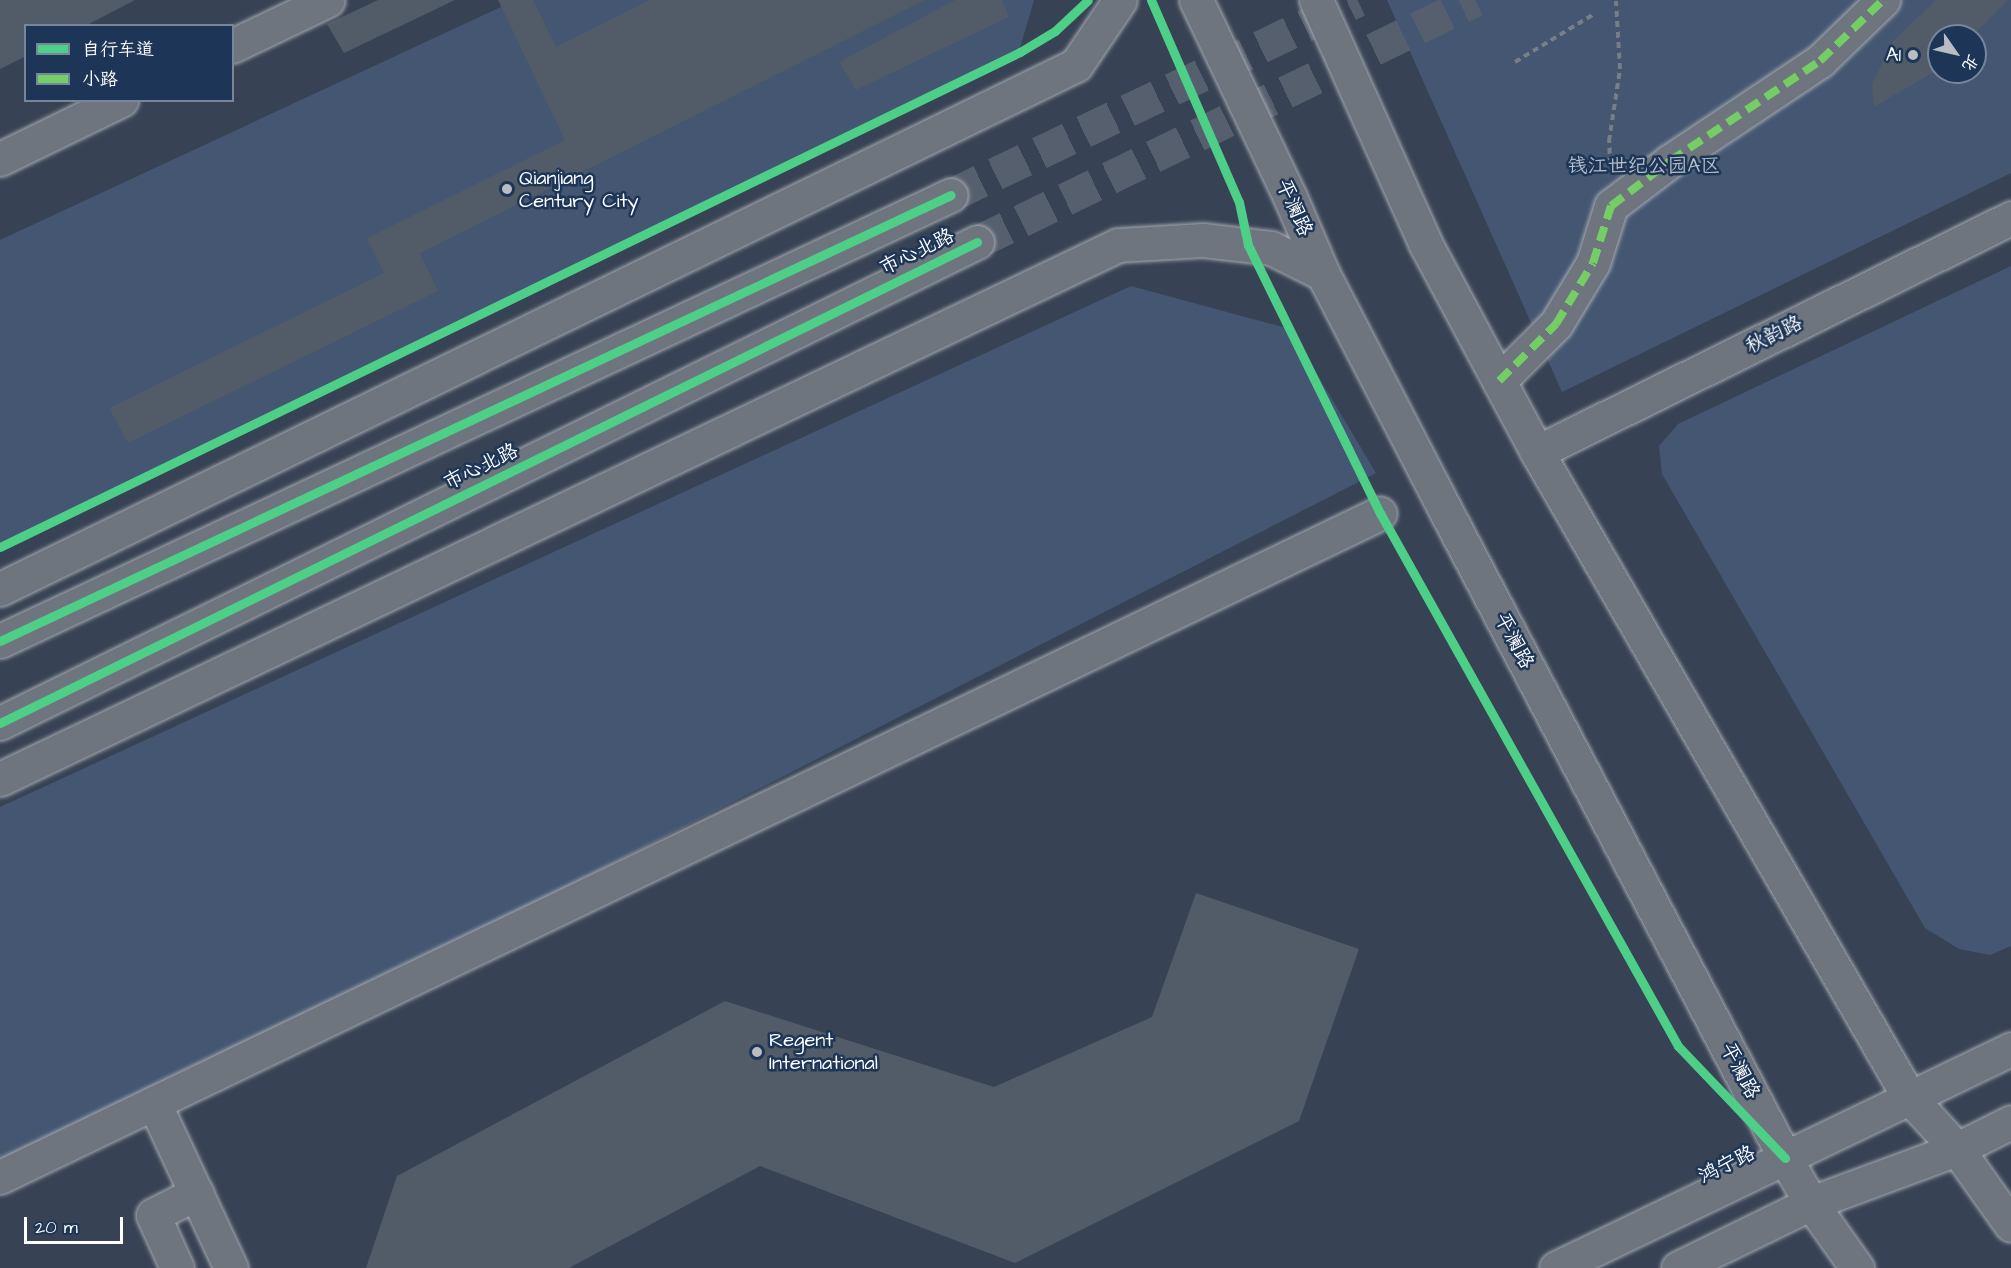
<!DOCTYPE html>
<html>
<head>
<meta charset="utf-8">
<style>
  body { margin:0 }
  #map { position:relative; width:2011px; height:1268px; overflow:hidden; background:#374354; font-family:"Architects Daughter","LXGW WenKai TC",sans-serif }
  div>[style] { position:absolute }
  .green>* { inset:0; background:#445671 }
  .building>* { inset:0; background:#525b68 }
  .major-tunnel>* { height:33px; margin-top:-16.5px; transform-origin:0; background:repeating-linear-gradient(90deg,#555f6e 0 33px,transparent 0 49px) }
  .path>* { height:4px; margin-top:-2px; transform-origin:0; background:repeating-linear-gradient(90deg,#777e86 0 6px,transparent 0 10.5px) }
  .roads { filter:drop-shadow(0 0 2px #a5aab2) drop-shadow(0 0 2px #a5aab2) }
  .minor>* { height:33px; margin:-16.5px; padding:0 16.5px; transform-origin:16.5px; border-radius:16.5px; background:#6f757e }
  .major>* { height:33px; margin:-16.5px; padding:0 16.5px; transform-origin:16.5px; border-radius:16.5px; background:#6f757e }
  .quiet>* { height:8px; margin-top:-4px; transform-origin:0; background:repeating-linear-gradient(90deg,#74ce65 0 15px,transparent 0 23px) }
  .cycleway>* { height:9px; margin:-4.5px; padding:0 4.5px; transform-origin:4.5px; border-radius:4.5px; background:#4dcf88 }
  .dots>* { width:16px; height:16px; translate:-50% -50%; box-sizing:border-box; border:3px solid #1d3557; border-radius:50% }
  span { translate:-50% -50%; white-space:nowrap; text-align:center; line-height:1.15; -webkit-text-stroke:5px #1d3557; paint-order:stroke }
  .poi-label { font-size:20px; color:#fff }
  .right { translate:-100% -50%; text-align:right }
  .left { translate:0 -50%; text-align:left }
  .park-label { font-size:20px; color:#b5bdc8 }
  .street-label { font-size:20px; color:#fff }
  .legend { position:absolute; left:24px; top:24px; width:210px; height:78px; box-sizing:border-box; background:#1d3557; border:2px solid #77869a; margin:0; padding:8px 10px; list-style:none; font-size:18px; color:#fff }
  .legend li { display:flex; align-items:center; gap:12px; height:30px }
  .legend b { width:30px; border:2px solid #77869a }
  .north { position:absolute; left:1927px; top:24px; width:60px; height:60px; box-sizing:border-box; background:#1d3557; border:2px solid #77869a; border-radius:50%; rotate:124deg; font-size:16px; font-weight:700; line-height:24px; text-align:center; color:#fff }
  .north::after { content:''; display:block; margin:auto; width:21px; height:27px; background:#b9bdc3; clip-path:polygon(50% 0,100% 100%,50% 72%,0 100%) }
  .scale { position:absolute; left:24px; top:1217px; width:99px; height:27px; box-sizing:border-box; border:3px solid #fff; border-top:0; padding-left:8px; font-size:18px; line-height:21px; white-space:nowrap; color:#fff; -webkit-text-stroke:4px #1d3557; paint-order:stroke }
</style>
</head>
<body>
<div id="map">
  <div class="green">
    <div style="clip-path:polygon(516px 0,1034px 0,1020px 48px,0 551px,0 240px)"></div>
    <div style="clip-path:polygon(evenodd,1387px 0,2011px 0,2011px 173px,1562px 392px,1387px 0,1939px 36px,1975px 36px,1975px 72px,1939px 72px,1939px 36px)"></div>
    <div style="clip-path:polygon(2011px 266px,2011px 946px,1990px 955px,1959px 949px,1925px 928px,1662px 474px,1659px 446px,1678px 424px)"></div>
    <div style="clip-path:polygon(1131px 286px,1290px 329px,1376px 473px,0 1177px,0 807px)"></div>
  </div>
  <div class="building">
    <div style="clip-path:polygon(0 0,135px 0,85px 26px,26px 26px,26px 56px,0 69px)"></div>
    <div style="clip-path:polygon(378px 0,455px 0,344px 53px,327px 24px)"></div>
    <div style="clip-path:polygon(498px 0,533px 0,556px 47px,650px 0,925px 0,420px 253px,438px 291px,128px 443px,109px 408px,384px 273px,367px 238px,565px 140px)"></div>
    <div style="clip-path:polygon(955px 0,1002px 0,1009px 17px,856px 90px,839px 62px)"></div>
    <div style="clip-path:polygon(1936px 0,2008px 0,1972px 36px,1939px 36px,1939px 69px,1874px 107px,1872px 84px,1893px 41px)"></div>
    <div style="clip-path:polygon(1196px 893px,1359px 949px,1299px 1121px,1015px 1263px,760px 1166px,569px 1268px,366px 1268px,397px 1176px,725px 1001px,994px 1087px,1152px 1017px)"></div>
  </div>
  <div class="major-tunnel">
    <div style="left:951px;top:195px;width:451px;rotate:-25.6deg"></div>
    <div style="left:977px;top:242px;width:554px;rotate:-25.92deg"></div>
  </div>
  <div class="path">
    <div style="left:1515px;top:62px;width:92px;rotate:-31.3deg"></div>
    <div style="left:1610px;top:164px;width:23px;rotate:-92deg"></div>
    <div style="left:1609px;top:141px;width:73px;rotate:-81.3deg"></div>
    <div style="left:1620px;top:69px;width:68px;rotate:-93.4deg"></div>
  </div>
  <div class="roads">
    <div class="minor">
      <div style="left:232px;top:46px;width:106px;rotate:-25.6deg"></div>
      <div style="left:0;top:159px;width:135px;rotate:-26deg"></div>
      <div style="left:1499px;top:381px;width:81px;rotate:-45deg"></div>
      <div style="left:1556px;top:324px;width:71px;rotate:-58.8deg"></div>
      <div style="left:1593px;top:263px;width:60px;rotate:-72.5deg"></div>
      <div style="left:1611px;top:206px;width:74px;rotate:-37.3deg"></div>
      <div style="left:1670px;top:161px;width:180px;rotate:-33.7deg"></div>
      <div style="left:1820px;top:61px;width:88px;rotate:-44.1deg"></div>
      <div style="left:1537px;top:452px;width:529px;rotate:-26.27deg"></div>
      <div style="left:154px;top:1103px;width:182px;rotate:65deg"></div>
      <div style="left:0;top:1177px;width:1531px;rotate:-25.69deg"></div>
      <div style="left:177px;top:1268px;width:58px;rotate:-114.4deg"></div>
      <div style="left:153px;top:1215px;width:49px;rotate:-26.6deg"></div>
    </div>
    <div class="major">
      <div style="left:1196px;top:0;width:218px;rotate:64.5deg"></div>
      <div style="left:1290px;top:197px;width:84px;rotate:66.8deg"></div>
      <div style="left:1323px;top:274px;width:254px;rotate:62.6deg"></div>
      <div style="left:1440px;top:500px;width:743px;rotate:62.33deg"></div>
      <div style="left:1785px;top:1158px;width:52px;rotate:60deg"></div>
      <div style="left:1811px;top:1203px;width:80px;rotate:54.7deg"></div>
      <div style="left:1316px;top:0;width:266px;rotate:65.8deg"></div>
      <div style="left:1425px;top:243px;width:237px;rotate:61.8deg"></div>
      <div style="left:1537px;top:452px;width:745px;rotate:60.03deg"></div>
      <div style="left:1909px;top:1097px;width:71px;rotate:47.3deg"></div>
      <div style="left:1957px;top:1149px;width:93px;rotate:54.6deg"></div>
      <div style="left:0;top:589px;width:1197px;rotate:-25.97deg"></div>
      <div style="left:1076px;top:65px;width:78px;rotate:-55.9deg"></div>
      <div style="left:0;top:641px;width:1050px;rotate:-25.13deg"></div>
      <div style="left:0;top:723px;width:1089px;rotate:-26.21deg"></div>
      <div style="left:0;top:779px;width:1239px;rotate:-25.53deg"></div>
      <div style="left:1118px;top:245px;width:85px;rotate:-3.4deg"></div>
      <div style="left:1203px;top:240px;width:68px;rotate:6.7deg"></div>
      <div style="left:1271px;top:248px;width:58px;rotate:26.6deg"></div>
      <div style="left:1556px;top:1268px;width:505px;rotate:-25.7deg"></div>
      <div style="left:1678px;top:1268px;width:148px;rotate:-26deg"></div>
      <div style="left:1811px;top:1203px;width:156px;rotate:-20.3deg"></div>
      <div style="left:1957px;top:1149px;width:60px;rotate:-26.6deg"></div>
    </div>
  </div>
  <div class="quiet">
    <div style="left:1499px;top:381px;width:81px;rotate:-45deg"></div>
    <div style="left:1556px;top:324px;width:71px;rotate:-58.8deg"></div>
    <div style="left:1593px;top:263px;width:60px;rotate:-72.5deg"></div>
    <div style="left:1611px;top:206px;width:74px;rotate:-37.3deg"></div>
    <div style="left:1670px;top:161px;width:180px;rotate:-33.7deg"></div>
    <div style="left:1820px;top:61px;width:88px;rotate:-44.1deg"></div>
  </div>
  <div class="cycleway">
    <div style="left:1151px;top:0;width:220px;rotate:66.5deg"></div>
    <div style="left:1239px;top:202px;width:44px;rotate:78.2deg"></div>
    <div style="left:1248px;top:245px;width:299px;rotate:63.8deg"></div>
    <div style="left:1380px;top:513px;width:611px;rotate:60.79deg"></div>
    <div style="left:1678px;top:1046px;width:155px;rotate:46.3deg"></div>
    <div style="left:0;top:547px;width:1134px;rotate:-25.89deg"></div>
    <div style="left:1020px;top:52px;width:41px;rotate:-31deg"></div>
    <div style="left:1055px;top:31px;width:45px;rotate:-43.2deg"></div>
    <div style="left:0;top:641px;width:1050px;rotate:-25.13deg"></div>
    <div style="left:0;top:723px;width:1089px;rotate:-26.21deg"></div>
  </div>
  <div class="dots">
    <div style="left:1913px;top:55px;background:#b9bdc3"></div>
    <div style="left:507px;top:189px;background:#b9bdc3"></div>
    <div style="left:757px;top:1052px;background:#b9bdc3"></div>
  </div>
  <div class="poi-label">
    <span class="right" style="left:1901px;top:55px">A1</span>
    <span class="left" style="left:519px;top:190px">Qianjiang<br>Century City</span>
    <span class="left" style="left:769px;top:1052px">Regent<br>International</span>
  </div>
  <div class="park-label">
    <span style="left:1644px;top:166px">钱江世纪公园A区</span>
  </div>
  <div class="street-label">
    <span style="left:1294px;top:208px;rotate:66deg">平澜路</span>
    <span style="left:917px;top:252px;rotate:-26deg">市心北路</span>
    <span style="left:1774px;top:335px;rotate:-26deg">秋韵路</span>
    <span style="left:481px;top:467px;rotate:-26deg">市心北路</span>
    <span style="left:1514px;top:641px;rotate:62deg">平澜路</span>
    <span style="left:1740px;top:1071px;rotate:62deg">平澜路</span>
    <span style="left:1727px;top:1165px;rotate:-26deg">鸿宁路</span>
  </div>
  <ul class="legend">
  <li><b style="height:8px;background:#4dcf88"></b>自行车道</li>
  <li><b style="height:8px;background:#74ce65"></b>小路</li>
  </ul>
  <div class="north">北</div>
  <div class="scale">20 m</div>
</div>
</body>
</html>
